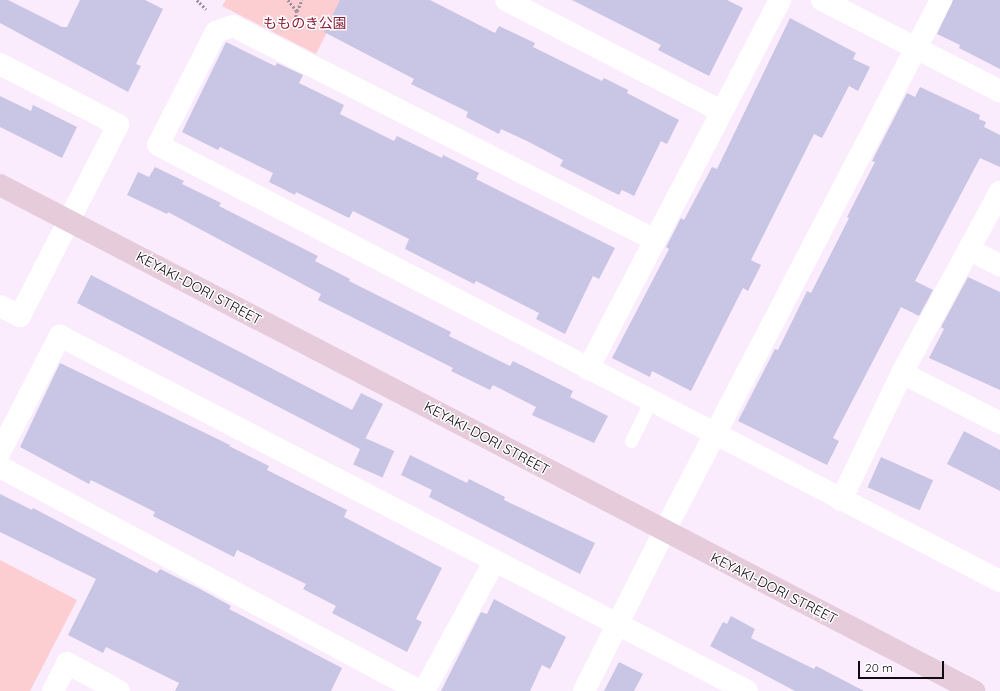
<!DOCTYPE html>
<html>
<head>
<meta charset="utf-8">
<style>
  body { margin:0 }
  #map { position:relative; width:1000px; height:691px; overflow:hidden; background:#faecfd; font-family:Quicksand,"Noto Sans JP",sans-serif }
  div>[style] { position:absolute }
  .green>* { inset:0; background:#fccdd1 }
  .building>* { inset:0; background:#c9c5e4; transform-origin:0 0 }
  .path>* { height:2.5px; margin-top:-1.25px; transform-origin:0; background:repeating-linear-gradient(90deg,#9b8f9d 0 2px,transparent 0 4px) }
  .lane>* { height:13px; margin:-6.5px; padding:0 6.5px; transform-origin:6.5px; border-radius:6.5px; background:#fff }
  .street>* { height:22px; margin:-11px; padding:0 11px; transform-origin:11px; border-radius:11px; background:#fff }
  .secondary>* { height:22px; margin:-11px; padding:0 11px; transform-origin:11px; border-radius:11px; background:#e6ccdb }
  span { translate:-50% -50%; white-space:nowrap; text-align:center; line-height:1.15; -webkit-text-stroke:3px #fff; paint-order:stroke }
  .park-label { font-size:14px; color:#881b35 }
  .street-label { font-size:14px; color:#110a13 }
  .scale { position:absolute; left:858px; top:661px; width:86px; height:18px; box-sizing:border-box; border:2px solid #110a13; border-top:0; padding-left:5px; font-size:12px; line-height:14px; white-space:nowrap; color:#110a13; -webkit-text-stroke:3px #fff; paint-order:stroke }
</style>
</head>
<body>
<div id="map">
  <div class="green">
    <div style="clip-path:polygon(226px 0,343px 0,316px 54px,222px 6px)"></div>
    <div style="clip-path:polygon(0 560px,77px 600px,30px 691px,0 691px)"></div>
  </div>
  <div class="building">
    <div style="clip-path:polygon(0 0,8px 0,62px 27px,67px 27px,80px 0,145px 0,163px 9px,136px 64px,141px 66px,128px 92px,0 23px)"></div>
    <div style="clip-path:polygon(340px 0,430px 0,495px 33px,499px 26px,535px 43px,533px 47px,602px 81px,604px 78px,628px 90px,627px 93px,679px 120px,667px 144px,661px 141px,634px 196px,622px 190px,619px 195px,560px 166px,563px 160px,527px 141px,501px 129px,499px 134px,466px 117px,468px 112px,411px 84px,414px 79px,324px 32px)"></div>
    <div style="clip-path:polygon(572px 0,727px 0,743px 8px,709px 76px,658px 50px,661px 45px)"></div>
    <div style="clip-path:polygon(953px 0,1000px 0,1000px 69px,959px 48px,960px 45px,937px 34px)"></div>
    <div style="clip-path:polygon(790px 18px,856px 53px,853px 59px,870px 67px,858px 91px,849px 86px,822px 138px,814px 134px,751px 260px,761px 265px,748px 291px,743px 288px,691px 391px,652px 371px,650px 377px,612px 358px,669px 249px,666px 247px,681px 218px,684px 220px,712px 167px,717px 169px)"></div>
    <div style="clip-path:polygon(226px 42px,275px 66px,277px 63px,303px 75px,299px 83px,344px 105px,340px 114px,394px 141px,397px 136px,442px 158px,443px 155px,479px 173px,476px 179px,615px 248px,599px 279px,593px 276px,565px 334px,536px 319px,539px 313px,476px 281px,474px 284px,405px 249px,409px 239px,353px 211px,349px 218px,296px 192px,295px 195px,269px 182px,273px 173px,220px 147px,218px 150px,182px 132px)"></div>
    <div style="clip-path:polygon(920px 87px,980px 115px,979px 119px,986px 122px,984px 127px,1000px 135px,1000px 167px,980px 158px,915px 281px,933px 290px,919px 316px,901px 307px,833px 438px,839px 441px,827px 465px,738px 421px,775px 349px,778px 350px,807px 291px,811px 293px,849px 218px,847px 217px,875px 162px,872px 161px,907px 93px,915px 97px)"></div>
    <div style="clip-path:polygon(0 96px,31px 111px,33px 105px,77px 127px,62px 158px,0 127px)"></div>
    <div style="clip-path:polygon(155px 167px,184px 181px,182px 184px,221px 203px,219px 206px,318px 256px,315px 261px,350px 279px,349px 281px,451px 332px,449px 336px,510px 366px,513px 361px,573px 391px,570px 397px,608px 416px,594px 443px,532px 415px,536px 407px,493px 385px,490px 390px,451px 371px,453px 368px,318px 300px,321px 294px,168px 212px,167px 214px,127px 195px,138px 172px,149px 177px)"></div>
    <div style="clip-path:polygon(91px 275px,352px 410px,361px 393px,383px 404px,360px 449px,77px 303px)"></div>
    <div style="clip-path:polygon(968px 277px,1000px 292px,1000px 390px,929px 358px,944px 329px,941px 327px)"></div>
    <div style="clip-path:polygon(60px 363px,230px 445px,229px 446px,269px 466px,267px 470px,347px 510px,344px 517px,442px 568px,416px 619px,422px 622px,407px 652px,332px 613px,336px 606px,303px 589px,306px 584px,237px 550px,234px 557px,153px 516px,155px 512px,91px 480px,89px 484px,20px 447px)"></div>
    <div style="clip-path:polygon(964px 431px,1000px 450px,1000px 491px,947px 464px)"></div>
    <div style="left:365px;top:438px;width:32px;height:29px;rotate:24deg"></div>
    <div style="clip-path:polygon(410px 455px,467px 483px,469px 479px,505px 497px,504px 500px,595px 543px,580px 574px,429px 497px,432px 490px,401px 475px)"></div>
    <div style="left:881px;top:457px;width:57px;height:33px;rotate:24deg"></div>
    <div style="clip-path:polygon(0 494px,32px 510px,33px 508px,157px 573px,160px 569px,200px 589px,231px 606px,229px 609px,342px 668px,331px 691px,175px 691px,179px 683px,106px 647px,103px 653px,68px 635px,96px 579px,0 532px)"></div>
    <div style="clip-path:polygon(494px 599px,566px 637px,550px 669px,542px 665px,530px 691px,441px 691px,481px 612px,487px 614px)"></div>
    <div style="clip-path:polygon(731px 616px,755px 629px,751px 638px,814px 669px,816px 666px,864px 691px,795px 691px,710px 646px,723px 622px,727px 624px)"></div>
    <div style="clip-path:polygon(619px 662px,643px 674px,634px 691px,604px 691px)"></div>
  </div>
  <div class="path">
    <div style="left:197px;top:0;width:13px;rotate:45deg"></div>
    <div style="left:288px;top:0;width:14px;rotate:51deg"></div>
    <div style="left:297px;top:11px;width:17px;rotate:100deg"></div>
    <div style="left:297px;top:11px;width:12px;rotate:-66deg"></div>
  </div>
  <div class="lane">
    <div style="left:631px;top:441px;width:46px;rotate:-64deg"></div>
  </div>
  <div class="street">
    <div style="left:506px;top:0;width:242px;rotate:27.3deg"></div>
    <div style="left:822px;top:0;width:200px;rotate:27.1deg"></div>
    <div style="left:0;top:64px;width:133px;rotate:27.3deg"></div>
    <div style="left:118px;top:125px;width:215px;rotate:117.2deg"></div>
    <div style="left:20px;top:316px;width:22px;rotate:-153deg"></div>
    <div style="left:655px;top:240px;width:473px;rotate:-153.1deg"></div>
    <div style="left:233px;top:26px;width:18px;rotate:161deg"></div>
    <div style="left:216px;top:32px;width:127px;rotate:117.2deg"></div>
    <div style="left:158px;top:145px;width:948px;rotate:27.38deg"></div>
    <div style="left:970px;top:250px;width:34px;rotate:27deg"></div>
    <div style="left:588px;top:369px;width:416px;rotate:-62.5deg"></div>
    <div style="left:902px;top:373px;width:110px;rotate:27deg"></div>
    <div style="left:0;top:452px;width:131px;rotate:-62.7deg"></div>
    <div style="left:60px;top:336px;width:773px;rotate:27.33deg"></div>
    <div style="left:0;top:467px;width:475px;rotate:28.1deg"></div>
    <div style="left:841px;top:500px;width:141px;rotate:-64.3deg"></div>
    <div style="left:902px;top:373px;width:206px;rotate:-61.6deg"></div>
    <div style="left:53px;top:691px;width:31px;rotate:-63deg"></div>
    <div style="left:67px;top:663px;width:59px;rotate:28.3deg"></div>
    <div style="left:424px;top:691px;width:147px;rotate:-61.5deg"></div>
    <div style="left:584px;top:691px;width:180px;rotate:-63.3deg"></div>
    <div style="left:665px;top:530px;width:598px;rotate:-62.49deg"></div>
  </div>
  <div class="secondary">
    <div style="left:0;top:185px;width:1098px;rotate:27.45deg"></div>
  </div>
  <div class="park-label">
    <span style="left:305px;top:23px">もものき公園</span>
  </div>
  <div class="street-label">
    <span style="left:199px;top:288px;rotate:28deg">KEYAKI-DORI STREET</span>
    <span style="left:487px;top:438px;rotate:28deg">KEYAKI-DORI STREET</span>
    <span style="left:774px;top:588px;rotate:27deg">KEYAKI-DORI STREET</span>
  </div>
  <div class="scale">20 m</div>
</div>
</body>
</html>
